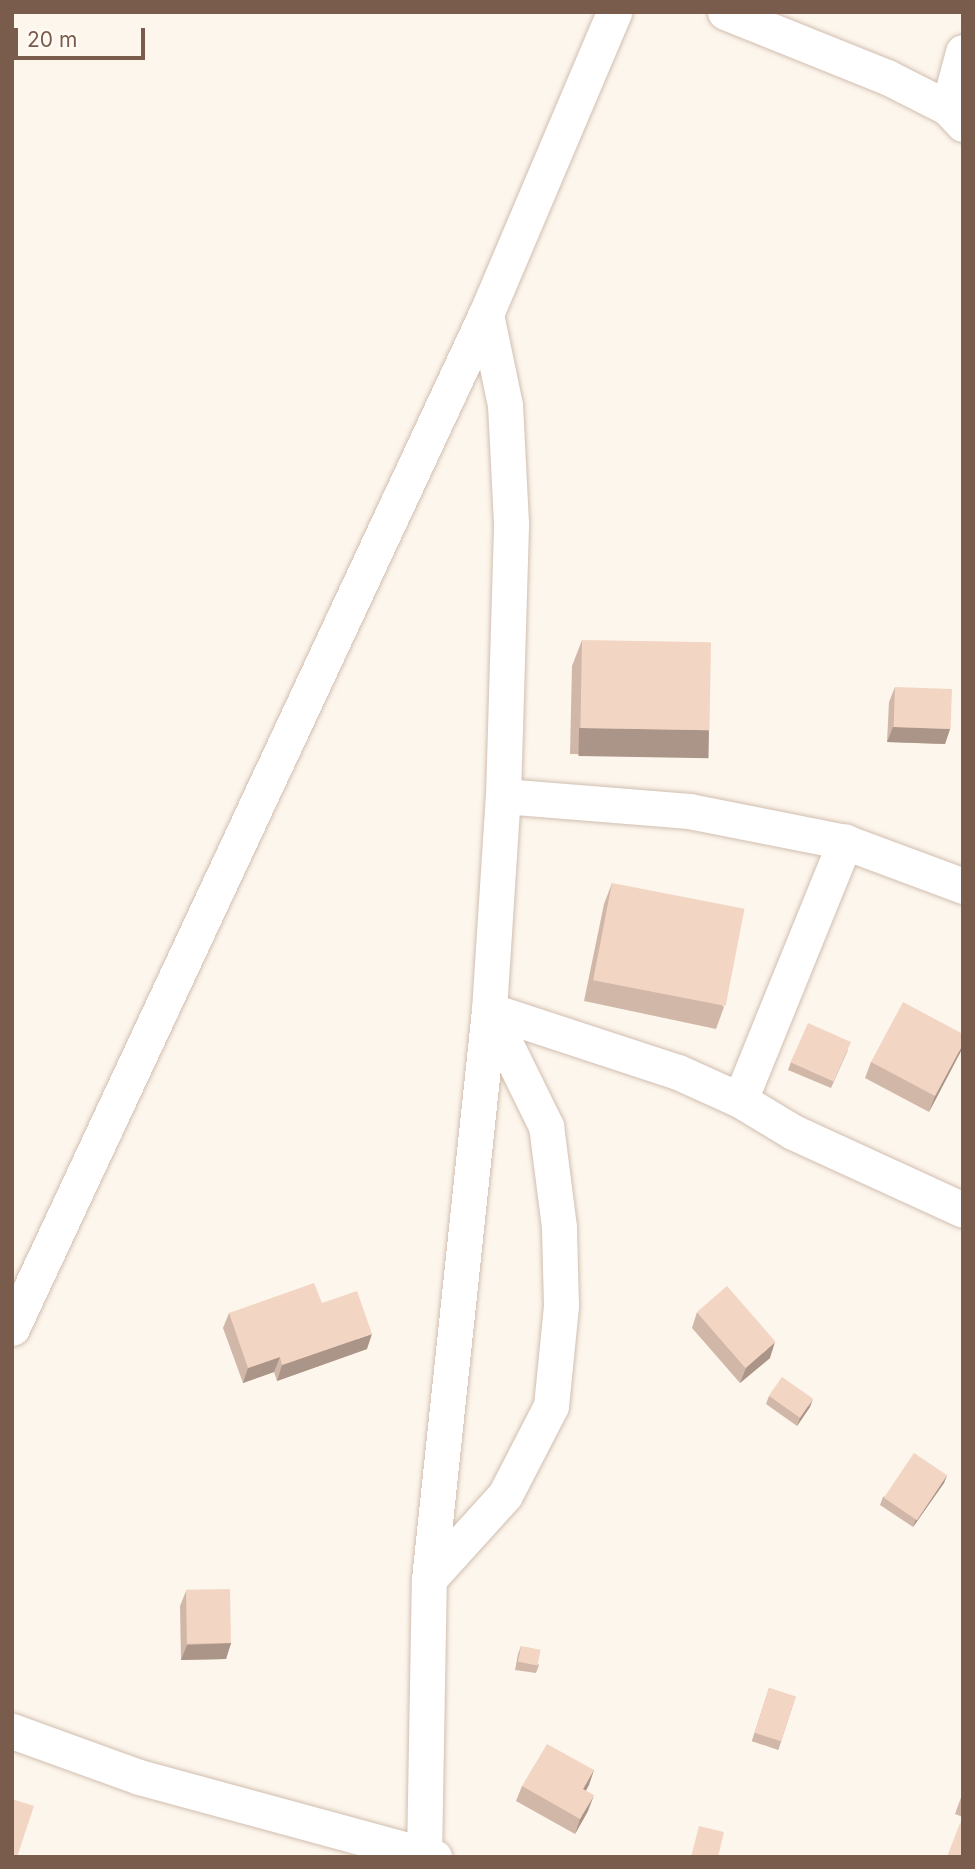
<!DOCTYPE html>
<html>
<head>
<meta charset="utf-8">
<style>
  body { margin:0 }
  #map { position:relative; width:975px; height:1869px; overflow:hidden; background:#fdf6ec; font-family:Inter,sans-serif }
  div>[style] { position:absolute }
  .roads { filter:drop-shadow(0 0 2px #d1beb0) drop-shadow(0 0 2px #d1beb0) }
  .street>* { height:35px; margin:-17.5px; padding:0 17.5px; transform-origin:17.5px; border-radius:17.5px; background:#fff }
  .wall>* { inset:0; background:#d1b7a8; transform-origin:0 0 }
  .shaded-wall>* { inset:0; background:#aa9588; transform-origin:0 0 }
  .building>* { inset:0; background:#f3d5c3; transform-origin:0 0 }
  span { translate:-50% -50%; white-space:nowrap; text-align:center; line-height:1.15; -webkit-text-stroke:5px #fffaf3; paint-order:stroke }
  .frame { position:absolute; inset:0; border:14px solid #7a5c4d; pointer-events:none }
  .scale { position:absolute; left:14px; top:28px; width:131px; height:32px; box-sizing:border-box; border:4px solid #7a5c4d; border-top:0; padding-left:9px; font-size:21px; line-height:24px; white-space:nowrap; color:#7a5c4d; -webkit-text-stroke:5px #fffaf3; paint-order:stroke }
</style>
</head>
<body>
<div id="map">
  <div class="roads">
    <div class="street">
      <div style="left:725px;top:12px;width:175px;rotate:21.9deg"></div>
      <div style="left:887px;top:77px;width:68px;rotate:26.9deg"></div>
      <div style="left:948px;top:108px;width:22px;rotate:47deg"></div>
      <div style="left:948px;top:108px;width:58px;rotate:-75deg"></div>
      <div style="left:503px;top:796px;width:187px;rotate:4.6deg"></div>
      <div style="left:689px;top:811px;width:159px;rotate:11.2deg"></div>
      <div style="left:845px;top:842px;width:126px;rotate:20.4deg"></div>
      <div style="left:489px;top:1010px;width:199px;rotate:18.2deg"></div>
      <div style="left:678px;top:1072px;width:68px;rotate:24.3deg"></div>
      <div style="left:740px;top:1100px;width:62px;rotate:31.1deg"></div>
      <div style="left:793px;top:1132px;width:187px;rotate:24.6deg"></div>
      <div style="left:740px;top:1100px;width:279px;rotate:-67.9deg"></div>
      <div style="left:12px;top:1328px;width:1119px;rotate:-64.95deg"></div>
      <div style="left:486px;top:314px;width:328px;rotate:-67deg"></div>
      <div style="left:429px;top:1579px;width:113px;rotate:-47.9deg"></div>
      <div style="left:505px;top:1495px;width:100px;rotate:-62.7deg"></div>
      <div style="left:551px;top:1406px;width:100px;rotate:-84.3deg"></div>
      <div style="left:561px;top:1306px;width:79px;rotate:-91.5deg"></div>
      <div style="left:559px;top:1227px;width:102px;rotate:-97.3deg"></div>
      <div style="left:546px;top:1126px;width:129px;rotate:-116.2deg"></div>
      <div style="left:12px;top:1731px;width:135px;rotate:19.9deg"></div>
      <div style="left:139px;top:1777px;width:306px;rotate:15.2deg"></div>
      <div style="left:424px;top:1857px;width:278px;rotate:-89deg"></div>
      <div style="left:429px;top:1579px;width:572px;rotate:-83.98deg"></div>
      <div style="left:489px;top:1010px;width:214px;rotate:-86.3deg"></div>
      <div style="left:503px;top:796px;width:273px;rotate:-88.3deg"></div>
      <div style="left:511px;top:523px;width:118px;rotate:-92.9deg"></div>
      <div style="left:505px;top:405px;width:93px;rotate:-101.8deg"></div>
    </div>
  </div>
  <div class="wall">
    <div style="clip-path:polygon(582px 640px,709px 731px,699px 757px,570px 754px,572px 666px)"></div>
    <div style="clip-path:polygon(895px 687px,950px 729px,945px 744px,887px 742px,889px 702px)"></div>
    <div style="clip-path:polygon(612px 883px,724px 1007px,716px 1029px,584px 1001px,604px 904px)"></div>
    <div style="clip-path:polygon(848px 1050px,831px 1088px,788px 1070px,791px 1062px)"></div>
    <div style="clip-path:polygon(961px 1051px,929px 1112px,865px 1078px,871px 1062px)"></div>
    <div style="clip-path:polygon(322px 1303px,367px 1349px,277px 1381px,274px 1372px,243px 1383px,223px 1328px,229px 1313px)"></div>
    <div style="clip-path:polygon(697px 1312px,770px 1358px,740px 1383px,692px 1328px)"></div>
    <div style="clip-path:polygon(769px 1396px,810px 1407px,797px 1426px,766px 1404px)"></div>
    <div style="clip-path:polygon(947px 1475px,944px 1483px,913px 1527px,880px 1505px,883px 1497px)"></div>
    <div style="clip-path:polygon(186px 1591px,231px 1643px,226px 1659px,181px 1660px,180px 1606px)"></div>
    <div style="clip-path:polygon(521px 1646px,539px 1665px,536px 1673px,515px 1670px,518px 1654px)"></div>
    <div style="left:769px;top:1688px;width:28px;height:56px;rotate:18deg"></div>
    <div style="clip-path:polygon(594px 1770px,586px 1791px,588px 1811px,575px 1834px,516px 1801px,522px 1786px)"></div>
    <div style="clip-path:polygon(963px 1792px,963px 1817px,955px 1814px)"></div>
  </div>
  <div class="shaded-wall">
    <div style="clip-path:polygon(893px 727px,950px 729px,945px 744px,887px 742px)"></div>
    <div style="left:579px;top:728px;width:130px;height:28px;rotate:1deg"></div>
    <div style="clip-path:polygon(963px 1044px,961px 1051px,929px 1112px,935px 1096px)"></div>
    <div style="clip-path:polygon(372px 1334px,367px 1349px,277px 1381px,282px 1365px)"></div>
    <div style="clip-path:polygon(775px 1342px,770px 1358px,740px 1383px,746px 1368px)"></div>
    <div style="clip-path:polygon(280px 1357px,274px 1372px,243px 1383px,248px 1368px)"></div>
    <div style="clip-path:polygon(813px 1399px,810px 1407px,797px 1426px,800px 1418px)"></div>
    <div style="clip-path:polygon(947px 1475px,944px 1483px,913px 1527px,916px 1519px)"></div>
    <div style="clip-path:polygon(231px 1643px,226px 1659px,181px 1660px,187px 1645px)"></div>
    <div style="clip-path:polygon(594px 1770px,589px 1785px,578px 1805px,583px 1789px)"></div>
    <div style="clip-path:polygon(594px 1795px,588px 1811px,575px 1834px,580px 1819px)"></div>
  </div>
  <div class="building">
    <div style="left:582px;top:640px;width:129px;height:88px;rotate:1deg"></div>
    <div style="left:895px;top:687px;width:57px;height:40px;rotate:2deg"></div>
    <div style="left:612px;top:883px;width:135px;height:99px;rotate:11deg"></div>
    <div style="clip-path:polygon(903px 1002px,963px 1034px,963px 1044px,935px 1096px,871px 1062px)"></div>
    <div style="left:808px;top:1023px;width:47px;height:43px;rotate:24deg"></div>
    <div style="clip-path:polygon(314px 1283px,322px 1303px,357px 1291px,372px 1334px,282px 1365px,280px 1357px,248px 1368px,229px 1313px)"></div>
    <div style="left:727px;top:1286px;width:74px;height:40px;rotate:49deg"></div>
    <div style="left:782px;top:1377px;width:38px;height:23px;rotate:35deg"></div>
    <div style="left:914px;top:1453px;width:40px;height:54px;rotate:34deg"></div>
    <div style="left:230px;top:1589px;width:54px;height:44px;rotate:89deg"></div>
    <div style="left:521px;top:1646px;width:20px;height:16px;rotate:11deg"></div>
    <div style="left:769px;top:1688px;width:28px;height:47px;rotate:18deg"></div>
    <div style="clip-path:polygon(547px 1744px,594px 1770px,583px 1789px,594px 1795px,580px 1819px,522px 1786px)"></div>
    <div style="clip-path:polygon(12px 1799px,34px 1806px,17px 1857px,12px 1857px)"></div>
    <div style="clip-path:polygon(960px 1823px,963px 1824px,963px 1857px,947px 1857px)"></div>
    <div style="clip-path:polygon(699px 1826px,724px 1832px,718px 1857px,691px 1857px)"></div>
  </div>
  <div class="frame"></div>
  <div class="scale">20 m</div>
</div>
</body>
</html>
